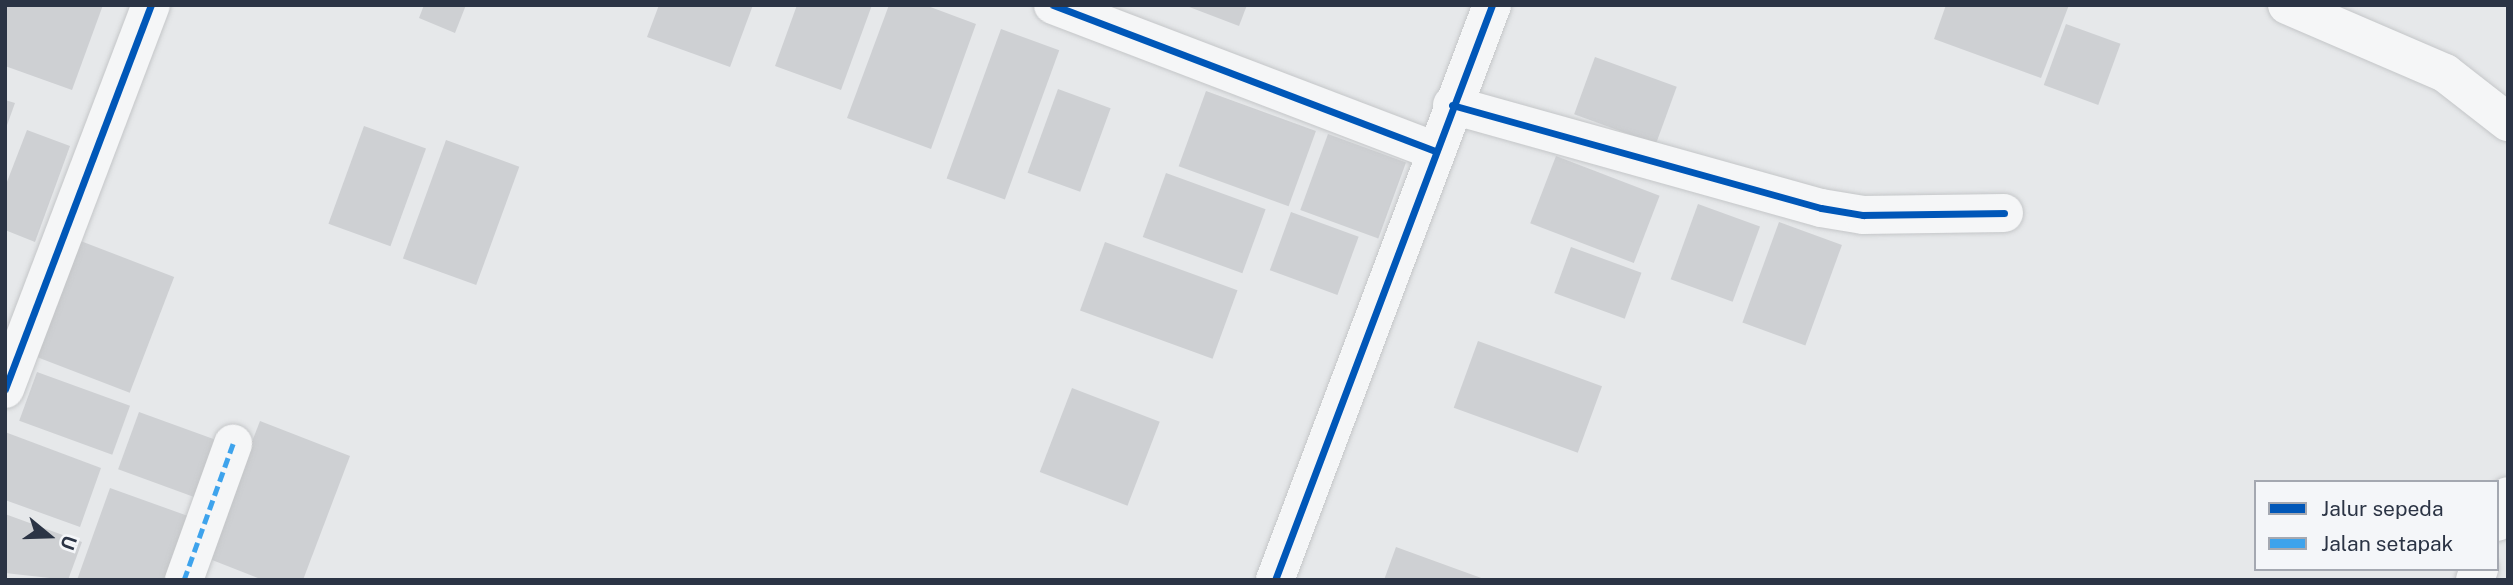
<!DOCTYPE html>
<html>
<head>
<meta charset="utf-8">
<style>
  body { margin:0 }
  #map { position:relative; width:2513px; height:585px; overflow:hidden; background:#e6e8ea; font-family:"Public Sans",sans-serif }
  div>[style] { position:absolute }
  .building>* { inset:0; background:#ced0d3; transform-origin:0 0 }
  .roads { filter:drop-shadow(0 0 2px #c4c6c8) drop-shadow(0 0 2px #c4c6c8) }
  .minor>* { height:38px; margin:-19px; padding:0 19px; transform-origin:19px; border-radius:19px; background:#f5f6f7 }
  .quiet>* { height:5px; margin-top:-2.5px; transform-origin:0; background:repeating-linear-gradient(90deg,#3ea3ec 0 10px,transparent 0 15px) }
  .cycleway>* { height:7px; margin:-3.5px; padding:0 3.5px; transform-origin:3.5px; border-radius:3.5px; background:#0057b8 }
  span { translate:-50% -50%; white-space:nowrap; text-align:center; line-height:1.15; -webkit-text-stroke:6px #f4f6f9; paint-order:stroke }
  .frame { position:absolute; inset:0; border:7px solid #2b3445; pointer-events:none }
  .legend { position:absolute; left:2254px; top:480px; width:245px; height:91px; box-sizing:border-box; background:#f4f6f9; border:2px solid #a4a8b1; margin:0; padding:9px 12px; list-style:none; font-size:21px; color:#2b3445 }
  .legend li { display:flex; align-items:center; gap:14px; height:35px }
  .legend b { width:35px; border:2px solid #a4a8b1 }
  .north { position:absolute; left:14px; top:501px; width:70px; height:70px; -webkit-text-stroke:5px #f4f6f9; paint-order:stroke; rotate:109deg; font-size:19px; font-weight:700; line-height:28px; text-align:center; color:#2b3445 }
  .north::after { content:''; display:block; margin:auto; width:24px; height:32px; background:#2b3445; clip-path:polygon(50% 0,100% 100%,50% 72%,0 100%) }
</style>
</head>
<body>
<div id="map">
  <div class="building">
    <div style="clip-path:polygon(5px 5px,103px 5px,72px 90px,5px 66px)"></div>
    <div style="clip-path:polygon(424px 5px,466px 5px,455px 33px,419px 18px)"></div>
    <div style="clip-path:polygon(659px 5px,753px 5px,730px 67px,647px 37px)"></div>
    <div style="clip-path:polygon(797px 5px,872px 5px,841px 90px,775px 66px)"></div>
    <div style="clip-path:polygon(889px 5px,925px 5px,976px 24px,931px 149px,847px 118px)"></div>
    <div style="clip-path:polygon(1184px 5px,1247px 5px,1239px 26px)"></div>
    <div style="clip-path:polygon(1946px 5px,2069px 5px,2041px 78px,1934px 39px)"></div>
    <div style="left:2066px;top:24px;width:58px;height:65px;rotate:20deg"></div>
    <div style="left:1001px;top:29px;width:62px;height:159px;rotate:20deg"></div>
    <div style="left:1595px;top:57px;width:87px;height:61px;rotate:20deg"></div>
    <div style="left:1058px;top:89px;width:56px;height:89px;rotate:20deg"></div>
    <div style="left:1206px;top:91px;width:117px;height:80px;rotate:20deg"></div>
    <div style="clip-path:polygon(5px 100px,15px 103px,6px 128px,5px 128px)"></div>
    <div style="left:364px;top:126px;width:66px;height:104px;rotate:20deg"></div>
    <div style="clip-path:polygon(27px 130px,70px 146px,35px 242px,5px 230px,5px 187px)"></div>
    <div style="left:1328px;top:134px;width:83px;height:81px;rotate:20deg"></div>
    <div style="left:446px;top:140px;width:78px;height:126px;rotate:20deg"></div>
    <div style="left:1556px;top:156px;width:111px;height:72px;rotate:21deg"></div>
    <div style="left:1166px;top:173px;width:106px;height:68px;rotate:20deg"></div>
    <div style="left:1698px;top:204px;width:66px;height:80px;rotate:20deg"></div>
    <div style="left:1291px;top:212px;width:72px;height:62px;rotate:20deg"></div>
    <div style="left:1779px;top:222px;width:67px;height:107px;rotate:20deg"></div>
    <div style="left:78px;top:240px;width:103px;height:124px;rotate:21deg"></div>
    <div style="left:1105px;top:242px;width:141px;height:73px;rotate:20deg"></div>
    <div style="left:1571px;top:247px;width:75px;height:49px;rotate:20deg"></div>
    <div style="left:1478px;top:341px;width:132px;height:71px;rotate:20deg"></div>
    <div style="left:37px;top:372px;width:99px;height:52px;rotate:20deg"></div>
    <div style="left:1072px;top:388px;width:94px;height:90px;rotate:21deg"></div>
    <div style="left:139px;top:412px;width:91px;height:61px;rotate:20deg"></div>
    <div style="clip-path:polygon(260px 421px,350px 456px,303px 580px,263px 580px,207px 558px)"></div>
    <div style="clip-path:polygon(5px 432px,101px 468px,80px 527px,5px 500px)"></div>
    <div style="clip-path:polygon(110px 488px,188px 516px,165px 580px,77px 580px)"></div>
    <div style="clip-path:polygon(5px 514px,82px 542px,68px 580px,5px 573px)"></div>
    <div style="clip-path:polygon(1396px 547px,1484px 579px,1484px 580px,1384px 580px)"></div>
  </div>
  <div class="roads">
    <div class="minor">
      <div style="left:1053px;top:5px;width:407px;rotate:20.9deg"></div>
      <div style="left:2287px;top:5px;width:172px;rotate:23.3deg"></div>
      <div style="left:2445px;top:73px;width:80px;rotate:37.9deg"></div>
      <div style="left:1452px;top:105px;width:383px;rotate:15.6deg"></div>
      <div style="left:1821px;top:208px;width:43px;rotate:9.5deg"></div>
      <div style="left:1863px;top:215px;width:141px;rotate:-0.8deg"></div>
      <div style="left:5px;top:389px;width:411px;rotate:-69.2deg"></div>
      <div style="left:2497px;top:522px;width:28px;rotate:-67deg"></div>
      <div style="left:184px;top:580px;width:145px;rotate:-70.2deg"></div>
      <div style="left:1275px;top:580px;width:615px;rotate:-69.32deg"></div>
      <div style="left:2475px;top:580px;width:12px;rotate:-70deg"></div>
    </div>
  </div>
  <div class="quiet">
    <div style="left:184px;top:580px;width:145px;rotate:-70.2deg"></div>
  </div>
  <div class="cycleway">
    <div style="left:1053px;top:5px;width:407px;rotate:20.9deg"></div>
    <div style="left:1452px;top:105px;width:383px;rotate:15.6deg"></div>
    <div style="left:1821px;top:208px;width:43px;rotate:9.5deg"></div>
    <div style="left:1863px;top:215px;width:141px;rotate:-0.8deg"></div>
    <div style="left:5px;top:389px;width:411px;rotate:-69.2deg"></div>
    <div style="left:1275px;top:580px;width:615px;rotate:-69.32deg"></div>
  </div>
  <div class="frame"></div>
  <ul class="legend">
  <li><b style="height:9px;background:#0057b8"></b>Jalur sepeda</li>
  <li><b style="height:9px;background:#3ea3ec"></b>Jalan setapak</li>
  </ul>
  <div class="north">U</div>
</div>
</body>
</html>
